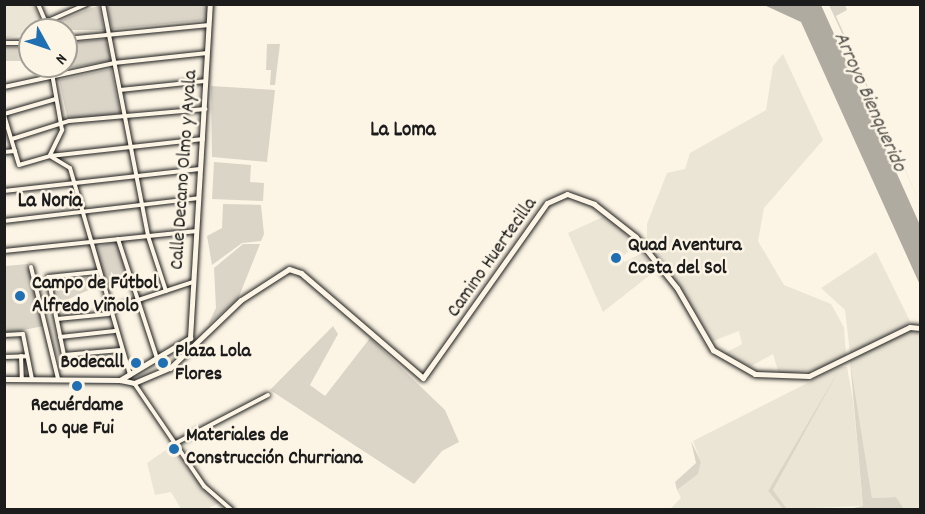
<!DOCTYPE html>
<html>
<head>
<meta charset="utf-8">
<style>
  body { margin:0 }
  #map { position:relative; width:925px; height:514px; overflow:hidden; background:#fcf5e5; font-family:Dekko,sans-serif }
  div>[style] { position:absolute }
  .built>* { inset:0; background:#ebe5d6 }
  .green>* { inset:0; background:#dbd5c8; transform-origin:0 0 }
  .water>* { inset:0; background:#b0aba1 }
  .roads { filter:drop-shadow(0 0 2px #1c1c1c) drop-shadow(0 0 2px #1c1c1c) }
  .street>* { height:4px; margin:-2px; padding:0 2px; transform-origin:2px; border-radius:2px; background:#fcf5e5 }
  .secondary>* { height:5px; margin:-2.5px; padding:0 2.5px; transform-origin:2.5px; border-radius:2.5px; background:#fcf5e5 }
  .dots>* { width:16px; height:16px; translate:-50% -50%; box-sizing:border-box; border:3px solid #fcf5e5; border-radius:50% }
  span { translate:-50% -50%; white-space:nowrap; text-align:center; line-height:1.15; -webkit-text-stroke:5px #fcf5e5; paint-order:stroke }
  .street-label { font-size:20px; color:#1c1c1c }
  .poi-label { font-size:20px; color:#1c1c1c; font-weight:700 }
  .left { translate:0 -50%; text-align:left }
  .right { translate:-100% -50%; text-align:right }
  .water-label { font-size:21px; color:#575551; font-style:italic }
  .neighbourhood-label { font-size:21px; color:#1c1c1c; font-weight:700 }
  .frame { position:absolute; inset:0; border:6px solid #1c1c1c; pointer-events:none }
  .north { position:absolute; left:18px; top:18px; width:60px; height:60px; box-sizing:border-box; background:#fcf5e5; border:2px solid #a29e95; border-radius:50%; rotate:130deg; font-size:16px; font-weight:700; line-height:24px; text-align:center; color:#1c1c1c }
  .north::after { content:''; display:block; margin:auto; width:21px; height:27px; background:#1f6fb2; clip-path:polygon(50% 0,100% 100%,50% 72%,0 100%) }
</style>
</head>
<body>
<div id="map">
  <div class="built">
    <div style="clip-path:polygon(5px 5px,34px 5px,45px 30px,5px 38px)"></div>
    <div style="clip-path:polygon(783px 54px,823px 140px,764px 208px,758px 241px,784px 285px,831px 304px,844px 327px,846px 356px,815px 370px,779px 374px,773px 354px,751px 366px,722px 355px,742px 344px,739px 331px,713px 341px,680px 286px,647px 250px,647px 224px,667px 173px,685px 169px,690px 153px,766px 110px,773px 66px)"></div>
    <div style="clip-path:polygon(607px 215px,637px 244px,621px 258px,625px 262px,642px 253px,655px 271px,603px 312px,568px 233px)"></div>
    <div style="clip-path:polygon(876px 252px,911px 323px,850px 353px,845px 310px,821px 288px)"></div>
    <div style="clip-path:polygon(909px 331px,920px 332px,920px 509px,904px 509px,896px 497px,872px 498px,850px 361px)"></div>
    <div style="clip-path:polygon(839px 367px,847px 367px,853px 400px,863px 506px,787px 509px,773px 490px,824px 397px,768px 491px,783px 509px,669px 510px,681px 498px,677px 490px,698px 473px,701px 462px,693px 441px)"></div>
    <div style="clip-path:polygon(173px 445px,191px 474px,221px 502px,207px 509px,181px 509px,171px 492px,155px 495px,147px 463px)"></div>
  </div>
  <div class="green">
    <div style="clip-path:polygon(99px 5px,104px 30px,54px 30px,53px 24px)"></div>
    <div style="clip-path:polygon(107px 5px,207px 5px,207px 20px,112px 29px)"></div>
    <div style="clip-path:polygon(829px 5px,845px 5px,847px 10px,836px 16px,920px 203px)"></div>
    <div style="clip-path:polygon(106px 39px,111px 61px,60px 69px,66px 66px,66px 43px)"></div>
    <div style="clip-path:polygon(267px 44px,280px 44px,275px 85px,270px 85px,271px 70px,266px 70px)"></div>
    <div style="left:5px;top:47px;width:25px;height:14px"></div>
    <div style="left:111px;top:69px;width:45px;height:53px;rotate:78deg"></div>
    <div style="clip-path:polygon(211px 86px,275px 90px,267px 162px,212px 157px)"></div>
    <div style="clip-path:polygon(214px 162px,251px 165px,250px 182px,264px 183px,263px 201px,212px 199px)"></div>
    <div style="clip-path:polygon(223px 204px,261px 205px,264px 234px,261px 241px,242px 243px,212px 265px,207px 236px,222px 228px)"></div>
    <div style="left:116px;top:241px;width:39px;height:25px;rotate:72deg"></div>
    <div style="clip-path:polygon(243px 244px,260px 244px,238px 299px,208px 325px,216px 308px,214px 268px)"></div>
    <div style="clip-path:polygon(28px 264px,43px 326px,5px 334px,5px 266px)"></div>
    <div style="left:93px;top:275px;width:12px;height:40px;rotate:66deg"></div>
    <div style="clip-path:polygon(333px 326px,338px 334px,310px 385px,325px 396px,370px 338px,445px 410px,459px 442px,442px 451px,414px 484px,270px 390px)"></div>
    <div style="clip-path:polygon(850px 361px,872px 498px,896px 497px,904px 509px,848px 509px,863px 506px)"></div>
    <div style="clip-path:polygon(839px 370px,773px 490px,787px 509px,783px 509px,768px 491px)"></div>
    <div style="clip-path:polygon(691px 441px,701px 462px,698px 474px,677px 490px,675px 482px,696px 463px)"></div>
  </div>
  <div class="water">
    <div style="clip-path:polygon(764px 5px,821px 5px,920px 225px,920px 285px,801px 22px)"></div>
  </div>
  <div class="roads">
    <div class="street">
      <div style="left:38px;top:4px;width:28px;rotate:67deg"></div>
      <div style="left:103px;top:4px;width:236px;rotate:79deg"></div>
      <div style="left:148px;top:236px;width:58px;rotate:71.9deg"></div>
      <div style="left:48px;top:21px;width:43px;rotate:-23.6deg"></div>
      <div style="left:66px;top:39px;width:144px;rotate:-5.6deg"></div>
      <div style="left:4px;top:43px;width:26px"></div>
      <div style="left:4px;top:87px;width:113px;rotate:-12.3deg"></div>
      <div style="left:114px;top:63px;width:94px;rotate:-6.1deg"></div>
      <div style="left:120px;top:90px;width:85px;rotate:-6deg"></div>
      <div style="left:4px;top:114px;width:54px;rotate:-16.1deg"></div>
      <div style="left:4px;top:115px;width:52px;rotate:73.3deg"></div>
      <div style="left:19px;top:165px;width:32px;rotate:-16deg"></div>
      <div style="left:50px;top:156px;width:154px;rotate:-6.3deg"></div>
      <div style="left:12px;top:139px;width:60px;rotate:-17.5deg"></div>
      <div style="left:69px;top:121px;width:137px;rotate:-5deg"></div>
      <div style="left:4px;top:152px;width:11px;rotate:-5deg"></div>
      <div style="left:50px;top:155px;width:28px;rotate:-64deg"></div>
      <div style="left:62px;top:130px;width:58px;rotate:-100deg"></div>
      <div style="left:50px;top:156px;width:23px;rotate:31deg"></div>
      <div style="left:70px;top:168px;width:216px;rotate:73.8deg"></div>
      <div style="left:4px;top:191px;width:197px;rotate:-6.4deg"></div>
      <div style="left:4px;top:221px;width:196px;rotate:-6.7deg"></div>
      <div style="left:118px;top:239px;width:125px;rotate:71.9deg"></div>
      <div style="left:4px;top:251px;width:194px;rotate:-5.9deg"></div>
      <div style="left:31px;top:267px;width:115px;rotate:76.4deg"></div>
      <div style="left:97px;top:272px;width:49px;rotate:174.2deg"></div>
      <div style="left:48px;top:277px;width:80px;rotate:78.4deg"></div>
      <div style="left:64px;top:355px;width:57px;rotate:-5deg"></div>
      <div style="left:108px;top:310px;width:89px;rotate:-18.2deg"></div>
      <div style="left:57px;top:319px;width:52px;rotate:-5.5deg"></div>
      <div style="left:4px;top:335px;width:19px;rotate:-3deg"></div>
      <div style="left:23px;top:334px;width:46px;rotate:78.7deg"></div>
      <div style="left:60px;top:337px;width:55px;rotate:-6.2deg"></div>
      <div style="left:21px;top:356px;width:23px;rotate:88deg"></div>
      <div style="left:4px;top:357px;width:23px;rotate:-2deg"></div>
      <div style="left:134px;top:383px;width:125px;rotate:55.8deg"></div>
      <div style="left:204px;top:486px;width:37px;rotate:41deg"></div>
      <div style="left:174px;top:444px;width:106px;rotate:-27.5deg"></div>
    </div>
    <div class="secondary">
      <div style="left:190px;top:338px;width:335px;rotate:-86.6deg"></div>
      <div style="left:4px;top:379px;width:116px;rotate:0.5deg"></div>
      <div style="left:120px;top:380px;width:82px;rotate:-31deg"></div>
      <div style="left:120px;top:380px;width:14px;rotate:12deg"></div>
      <div style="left:134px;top:383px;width:39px;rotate:-23deg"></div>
      <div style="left:170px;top:368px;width:98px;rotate:-43.8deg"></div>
      <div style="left:241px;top:300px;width:57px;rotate:-32.9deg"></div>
      <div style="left:289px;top:269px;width:13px;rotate:18deg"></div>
      <div style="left:301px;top:273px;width:161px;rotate:40.7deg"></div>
      <div style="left:423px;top:378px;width:214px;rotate:-54.7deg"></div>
      <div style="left:547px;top:203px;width:22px;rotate:-24deg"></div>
      <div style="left:567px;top:194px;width:29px;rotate:20deg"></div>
      <div style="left:594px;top:204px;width:53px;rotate:38.2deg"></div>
      <div style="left:636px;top:237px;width:65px;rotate:51.2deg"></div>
      <div style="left:677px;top:288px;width:72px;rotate:59.9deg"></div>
      <div style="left:713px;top:350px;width:48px;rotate:29.7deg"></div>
      <div style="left:755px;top:374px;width:54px;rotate:2.1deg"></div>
      <div style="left:809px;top:376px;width:112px;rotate:-25.9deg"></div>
      <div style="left:910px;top:327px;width:10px;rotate:6deg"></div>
    </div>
  </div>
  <div class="dots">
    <div style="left:616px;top:258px;background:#1f6fb2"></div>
    <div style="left:20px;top:296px;background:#1f6fb2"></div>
    <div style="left:136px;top:363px;background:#1f6fb2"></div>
    <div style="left:163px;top:363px;background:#1f6fb2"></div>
    <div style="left:77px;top:386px;background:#1f6fb2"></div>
    <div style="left:174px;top:449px;background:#1f6fb2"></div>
  </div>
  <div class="street-label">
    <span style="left:185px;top:170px;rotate:-86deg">Calle Decano Olmo y Ayala</span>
    <span style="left:493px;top:258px;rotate:-55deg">Camino Huertecilla</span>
  </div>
  <div class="poi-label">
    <span class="left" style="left:628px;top:258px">Quad Aventura<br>Costa del Sol</span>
    <span class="left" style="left:32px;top:296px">Campo de Fútbol<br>Alfredo Viñolo</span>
    <span class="left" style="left:175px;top:364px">Plaza Lola<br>Flores</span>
    <span class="right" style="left:124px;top:363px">Bodecall</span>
    <span style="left:77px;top:418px">Recuérdame<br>Lo que Fui</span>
    <span class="left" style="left:186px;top:448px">Materiales de<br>Construcción Churriana</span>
  </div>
  <div class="water-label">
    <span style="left:869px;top:102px;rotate:66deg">Arroyo Bienquerido</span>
  </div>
  <div class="neighbourhood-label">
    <span style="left:403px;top:131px">La Loma</span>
    <span style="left:50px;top:202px">La Noria</span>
  </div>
  <div class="frame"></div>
  <div class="north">N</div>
</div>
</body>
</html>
